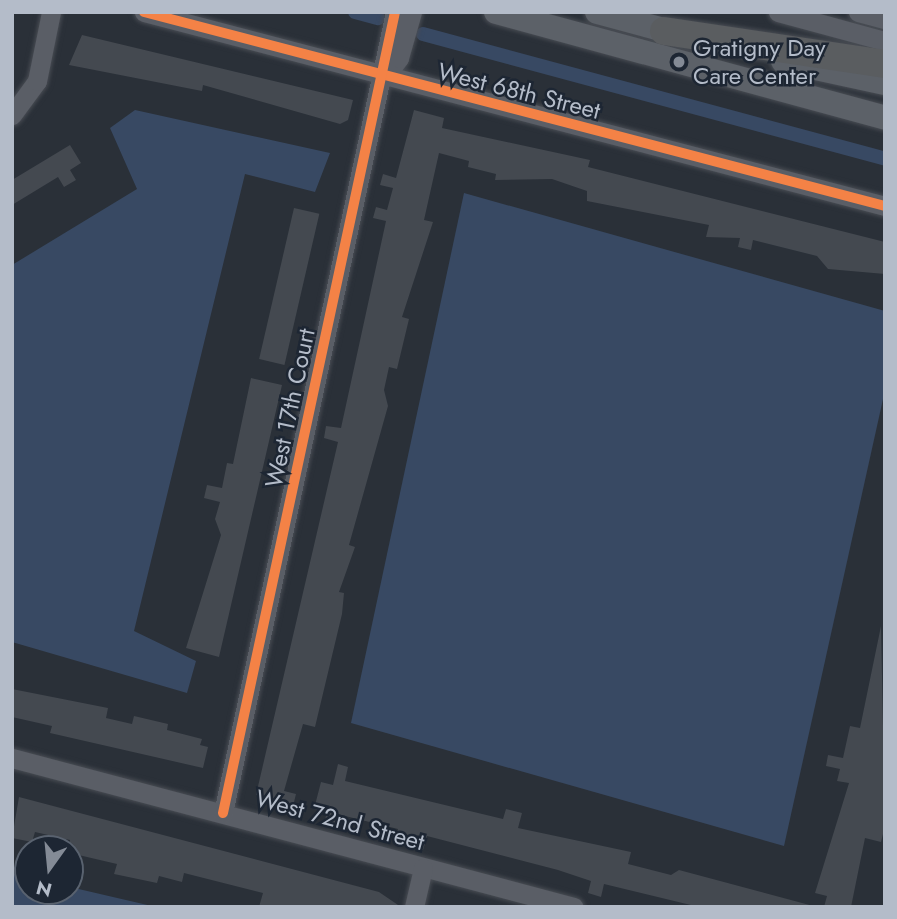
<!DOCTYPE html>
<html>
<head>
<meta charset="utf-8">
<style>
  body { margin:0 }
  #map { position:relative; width:897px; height:919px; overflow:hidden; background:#2a3038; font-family:Jost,sans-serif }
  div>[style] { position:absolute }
  .water>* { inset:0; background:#384963 }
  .canal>* { height:14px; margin:-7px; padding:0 7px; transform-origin:7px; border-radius:7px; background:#384963 }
  .building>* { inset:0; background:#444950; transform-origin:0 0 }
  .roads { filter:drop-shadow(0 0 2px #484c53) drop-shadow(0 0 2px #484c53) }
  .minor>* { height:19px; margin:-9.5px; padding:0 9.5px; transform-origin:9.5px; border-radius:9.5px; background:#5a5e66 }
  .major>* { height:24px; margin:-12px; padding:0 12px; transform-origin:12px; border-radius:12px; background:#5c6168 }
  .highway>* { height:28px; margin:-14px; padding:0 14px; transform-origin:14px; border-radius:14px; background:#5a5d60 }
  .cycleway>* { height:10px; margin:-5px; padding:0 5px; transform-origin:5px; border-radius:5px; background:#f48246 }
  .dots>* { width:19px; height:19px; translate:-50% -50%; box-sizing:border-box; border:4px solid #1d2633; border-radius:50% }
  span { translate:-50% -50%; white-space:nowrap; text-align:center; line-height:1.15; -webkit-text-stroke:5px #1d2633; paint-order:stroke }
  .poi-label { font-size:24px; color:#b4bcc9 }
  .left { translate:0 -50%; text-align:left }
  .street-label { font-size:24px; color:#b4bcc9 }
  .frame { position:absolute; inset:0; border:14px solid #b4bcc9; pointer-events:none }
  .north { position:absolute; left:14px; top:835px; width:70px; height:70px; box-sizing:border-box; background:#1d2633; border:2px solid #59626f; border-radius:50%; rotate:195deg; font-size:19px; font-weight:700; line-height:28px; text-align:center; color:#b4bcc9 }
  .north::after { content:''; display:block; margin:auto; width:24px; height:32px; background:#848b96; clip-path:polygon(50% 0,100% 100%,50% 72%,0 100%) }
</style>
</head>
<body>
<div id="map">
  <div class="water">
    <div style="clip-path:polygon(135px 110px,330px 153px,315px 192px,245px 174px,134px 631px,196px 661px,187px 693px,12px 642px,12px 265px,137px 189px,110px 128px)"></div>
    <div style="clip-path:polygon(464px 193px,885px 311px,885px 390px,784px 846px,351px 723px)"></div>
    <div style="clip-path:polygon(12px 873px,28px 877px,28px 891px,70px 887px,156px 907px,12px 907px)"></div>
  </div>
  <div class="canal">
    <div style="left:355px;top:12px;width:24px;rotate:15deg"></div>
    <div style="left:423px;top:34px;width:479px;rotate:15.1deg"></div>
  </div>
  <div class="building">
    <div style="clip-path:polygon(82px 35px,353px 100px,348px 120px,340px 124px,203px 85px,202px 91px,69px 65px)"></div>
    <div style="clip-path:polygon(414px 110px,444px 118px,442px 128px,590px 160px,588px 167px,885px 242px,885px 274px,828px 269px,817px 256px,753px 240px,751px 250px,738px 247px,740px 238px,706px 237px,709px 225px,587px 201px,587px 191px,552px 179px,495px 180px,496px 174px,468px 167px,469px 161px,439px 153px,424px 220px,433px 222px,402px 317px,409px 319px,397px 369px,389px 367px,384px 390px,388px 406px,349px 545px,355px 547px,339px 592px,344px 593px,342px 614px,315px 727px,303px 724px,284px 791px,296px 794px,293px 806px,256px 795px,338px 442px,324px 438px,326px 426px,341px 428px,386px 221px,373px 218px,376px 207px,387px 210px,393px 188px,380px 185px,383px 174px,396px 178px)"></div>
    <div style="clip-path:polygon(70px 145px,81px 163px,70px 170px,76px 180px,64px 187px,58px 177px,12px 205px,12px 180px)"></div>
    <div style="left:294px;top:208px;width:26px;height:155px;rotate:13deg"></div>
    <div style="clip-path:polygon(251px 378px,282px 385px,219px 657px,186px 648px,221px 535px,215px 519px,220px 502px,204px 498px,207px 485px,222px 488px,227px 463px,233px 464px)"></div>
    <div style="clip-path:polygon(881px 626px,885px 826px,881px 842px,865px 838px,851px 907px,824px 907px,827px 896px,815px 893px,849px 783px,837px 781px,840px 769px,826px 766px,828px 755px,843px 758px,850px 726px,860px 728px)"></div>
    <div style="clip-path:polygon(12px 689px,108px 708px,106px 718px,132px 724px,134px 716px,168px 724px,167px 730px,202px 739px,200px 745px,208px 747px,203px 768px,50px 733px,52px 726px,12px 717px)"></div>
    <div style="clip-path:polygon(338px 764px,348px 767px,345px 781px,503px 819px,506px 809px,522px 813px,518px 828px,631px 852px,628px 864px,671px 875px,679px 870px,817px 907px,699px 907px,604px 884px,601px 897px,588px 893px,591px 881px,558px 870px,427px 836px,423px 850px,395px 843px,398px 829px,337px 814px,334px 827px,324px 824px,327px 812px,314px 809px,321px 782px,333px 785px)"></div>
    <div style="clip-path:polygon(19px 797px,379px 892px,401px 907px,259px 907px,263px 893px,184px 873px,182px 882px,159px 876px,157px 883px,114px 874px,117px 864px,70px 853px,70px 840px,35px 832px,32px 842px,12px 838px)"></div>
  </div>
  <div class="roads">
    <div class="minor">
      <div style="left:144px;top:12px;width:766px;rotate:14.67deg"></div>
      <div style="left:778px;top:12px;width:111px;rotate:15.2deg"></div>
      <div style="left:858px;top:12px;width:28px;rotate:15deg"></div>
      <div style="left:384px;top:78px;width:25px;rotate:-53deg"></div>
      <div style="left:399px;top:58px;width:48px;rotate:-74.2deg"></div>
      <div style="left:12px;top:115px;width:42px;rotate:-53.7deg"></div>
      <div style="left:37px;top:81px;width:70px;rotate:-78.5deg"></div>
      <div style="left:12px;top:758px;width:581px;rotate:14.85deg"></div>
      <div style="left:223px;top:813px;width:819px;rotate:-77.88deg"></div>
      <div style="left:414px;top:907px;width:40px;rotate:-77deg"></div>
    </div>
    <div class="major">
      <div style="left:496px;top:12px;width:403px;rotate:15.2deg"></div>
      <div style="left:597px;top:12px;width:89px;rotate:15deg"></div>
      <div style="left:783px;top:61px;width:104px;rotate:12.2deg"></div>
    </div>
    <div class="highway">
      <div style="left:664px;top:31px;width:223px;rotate:8.5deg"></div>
    </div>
  </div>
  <div class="cycleway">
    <div style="left:144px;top:12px;width:766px;rotate:14.67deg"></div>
    <div style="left:223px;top:813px;width:819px;rotate:-77.88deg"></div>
  </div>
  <div class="dots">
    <div style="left:679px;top:62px;background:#848b96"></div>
  </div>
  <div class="poi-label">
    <span class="left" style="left:693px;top:62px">Gratigny Day<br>Care Center</span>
  </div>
  <div class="street-label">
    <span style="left:519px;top:91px;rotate:14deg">West 68th Street</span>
    <span style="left:290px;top:408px;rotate:-78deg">West 17th Court</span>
    <span style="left:340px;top:820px;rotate:15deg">West 72nd Street</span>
  </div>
  <div class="frame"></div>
  <div class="north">N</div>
</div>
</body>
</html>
